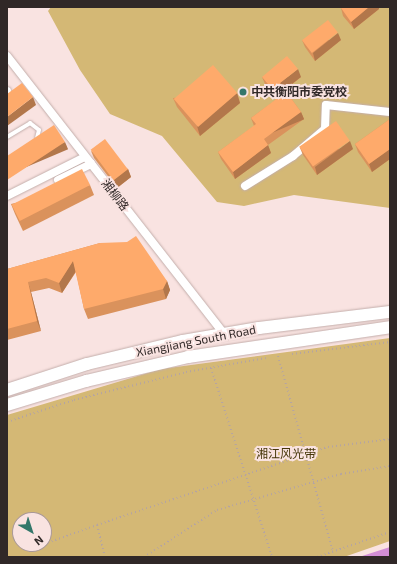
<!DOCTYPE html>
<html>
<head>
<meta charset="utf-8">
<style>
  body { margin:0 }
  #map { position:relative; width:397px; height:564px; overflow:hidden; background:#f9e3e1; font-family:"Exo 2","Noto Sans SC",sans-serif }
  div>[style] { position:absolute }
  .green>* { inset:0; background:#d4b875 }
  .water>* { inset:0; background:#d38ed6 }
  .path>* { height:2px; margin-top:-1px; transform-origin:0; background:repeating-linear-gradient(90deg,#b5a4a2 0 1px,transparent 0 4px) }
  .roads { filter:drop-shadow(0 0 1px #c3aeab) drop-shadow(0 0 1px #c3aeab) }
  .lane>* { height:4px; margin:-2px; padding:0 2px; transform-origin:2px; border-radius:2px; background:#fff }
  .street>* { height:8px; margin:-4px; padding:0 4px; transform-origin:4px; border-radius:4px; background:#fff }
  .secondary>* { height:12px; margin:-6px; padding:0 6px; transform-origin:6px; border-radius:6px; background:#fff }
  .wall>* { inset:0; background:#da925c }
  .shaded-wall>* { inset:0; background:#b2774b; transform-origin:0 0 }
  .building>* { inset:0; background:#feaa6b; transform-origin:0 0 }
  .dots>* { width:11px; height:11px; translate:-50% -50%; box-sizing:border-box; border:2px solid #f9e3e1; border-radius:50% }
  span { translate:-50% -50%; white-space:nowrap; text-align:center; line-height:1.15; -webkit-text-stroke:4px #f9e3e1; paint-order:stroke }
  .poi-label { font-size:12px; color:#302827; font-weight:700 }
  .left { translate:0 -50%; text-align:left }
  .street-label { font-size:12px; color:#302827 }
  .park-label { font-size:12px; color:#463609 }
  .frame { position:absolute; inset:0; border:8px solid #302827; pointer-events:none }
  .north { position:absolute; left:12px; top:512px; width:40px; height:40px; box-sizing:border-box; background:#f9e3e1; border:1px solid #a99897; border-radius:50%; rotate:141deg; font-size:11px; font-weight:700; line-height:16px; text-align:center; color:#302827 }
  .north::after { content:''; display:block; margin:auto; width:14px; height:18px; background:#33776a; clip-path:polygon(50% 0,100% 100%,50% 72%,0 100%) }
</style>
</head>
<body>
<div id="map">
  <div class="green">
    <div style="clip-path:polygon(51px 7px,390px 7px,390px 208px,294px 195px,244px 206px,217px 202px,162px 136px,110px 114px,80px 70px,48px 11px)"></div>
    <div style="clip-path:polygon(evenodd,390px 338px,390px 541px,344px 557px,7px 557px,7px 415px,161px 369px,390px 338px,20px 520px,44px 520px,44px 544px,20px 544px,20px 520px)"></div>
  </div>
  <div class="water">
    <div style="clip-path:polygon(390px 547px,390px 557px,359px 557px)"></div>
  </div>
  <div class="path">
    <div style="left:292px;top:354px;width:99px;rotate:-7deg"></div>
    <div style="left:278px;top:356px;width:204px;rotate:74.3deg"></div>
    <div style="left:211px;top:368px;width:199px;rotate:72.1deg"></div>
    <div style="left:7px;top:422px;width:71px;rotate:-18.2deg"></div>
    <div style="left:74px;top:400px;width:115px;rotate:-14deg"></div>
    <div style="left:186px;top:372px;width:81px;rotate:-9.9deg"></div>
    <div style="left:44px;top:544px;width:56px;rotate:-19.7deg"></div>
    <div style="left:26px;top:550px;width:19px;rotate:-18deg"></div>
    <div style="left:105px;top:557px;width:33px;rotate:-104deg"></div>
    <div style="left:97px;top:525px;width:244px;rotate:-18.7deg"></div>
    <div style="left:328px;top:447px;width:63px;rotate:-7.4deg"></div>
    <div style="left:144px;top:557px;width:87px;rotate:-32.8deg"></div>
    <div style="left:217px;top:510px;width:129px;rotate:-16.2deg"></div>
    <div style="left:341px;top:474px;width:50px;rotate:-9.3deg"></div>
    <div style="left:317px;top:557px;width:77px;rotate:-18.9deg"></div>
  </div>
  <div class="roads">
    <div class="lane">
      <div style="left:7px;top:137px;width:27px;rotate:-31deg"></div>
      <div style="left:30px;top:123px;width:11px;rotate:38deg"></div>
      <div style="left:39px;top:130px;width:8px;rotate:104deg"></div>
    </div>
    <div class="street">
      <div style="left:7px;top:56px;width:353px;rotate:52deg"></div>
      <div style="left:7px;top:91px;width:4px;rotate:90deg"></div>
      <div style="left:58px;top:180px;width:37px;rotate:-26deg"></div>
      <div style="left:245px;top:186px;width:57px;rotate:-32deg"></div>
      <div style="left:293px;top:156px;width:42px;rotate:-40.2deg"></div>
      <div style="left:325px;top:129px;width:24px;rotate:-88deg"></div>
      <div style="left:326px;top:105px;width:64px;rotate:6.2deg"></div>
      <div style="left:7px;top:196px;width:87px;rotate:-26.6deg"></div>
    </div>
    <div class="secondary">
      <div style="left:7px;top:390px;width:84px;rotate:-18deg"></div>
      <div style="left:87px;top:364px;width:99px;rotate:-13.5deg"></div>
      <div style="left:183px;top:341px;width:77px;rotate:-9.7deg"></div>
      <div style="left:259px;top:328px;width:132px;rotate:-7deg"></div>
      <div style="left:7px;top:405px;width:83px;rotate:-16.9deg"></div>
      <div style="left:86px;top:381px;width:105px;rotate:-13.2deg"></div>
      <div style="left:188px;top:357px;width:204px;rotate:-8.4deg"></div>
    </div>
  </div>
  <div class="wall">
    <div style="clip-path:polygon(342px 7px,379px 7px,379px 9px,354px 29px,343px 16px,341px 8px)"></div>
    <div style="clip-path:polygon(302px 40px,341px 40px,315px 61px,305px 47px)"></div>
    <div style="clip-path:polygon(262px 77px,301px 77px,285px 90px,301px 112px,304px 119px,268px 145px,271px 153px,235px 179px,221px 159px,218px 152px,254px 126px,251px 118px,277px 99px,265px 84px)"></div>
    <div style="clip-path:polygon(237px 93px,240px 103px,200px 136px,177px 107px,173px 98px)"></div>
    <div style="clip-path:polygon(390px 119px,390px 159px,372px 172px,358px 152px,355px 144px)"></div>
    <div style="clip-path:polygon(300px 148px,353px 149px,317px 175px,303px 155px)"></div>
    <div style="clip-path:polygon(91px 151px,128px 169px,131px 177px,117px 188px,94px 158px)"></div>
    <div style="clip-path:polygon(90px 185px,94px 195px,23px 231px,15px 214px,11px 204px)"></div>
    <div style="clip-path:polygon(100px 243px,167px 281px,170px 290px,166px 299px,88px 319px,84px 309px,76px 272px,62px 293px,49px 288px,31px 292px,41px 331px,7px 340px,7px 269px)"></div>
  </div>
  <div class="shaded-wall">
    <div style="clip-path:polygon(369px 7px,379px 7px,379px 9px,354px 29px,351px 22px)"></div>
    <div style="clip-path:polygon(338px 33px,341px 40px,315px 61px,313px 53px)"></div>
    <div style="clip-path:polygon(298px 69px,301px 77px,283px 91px,280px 83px)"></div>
    <div style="clip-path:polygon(237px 93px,240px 103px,200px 136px,197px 126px)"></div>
    <div style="clip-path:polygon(33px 97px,36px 105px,7px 126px,7px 117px)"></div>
    <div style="left:301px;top:112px;width:8px;height:46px;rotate:67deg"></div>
    <div style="clip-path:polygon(350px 141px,353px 149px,317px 175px,315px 167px)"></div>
    <div style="left:65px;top:142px;width:8px;height:69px;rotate:67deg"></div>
    <div style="clip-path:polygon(268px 145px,271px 153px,235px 179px,233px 172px)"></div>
    <div style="clip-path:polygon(390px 149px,390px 159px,372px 172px,369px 164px)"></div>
    <div style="clip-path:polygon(128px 169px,131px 177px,117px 188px,114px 180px)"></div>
    <div style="clip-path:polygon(73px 261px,76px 271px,62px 293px,59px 283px)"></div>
    <div style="clip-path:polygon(167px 281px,170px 290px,166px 299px,163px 289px)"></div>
    <div style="clip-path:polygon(28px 282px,31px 292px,41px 331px,37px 321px)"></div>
  </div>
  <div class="building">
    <div style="clip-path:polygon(342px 7px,369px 7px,351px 22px,341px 8px)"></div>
    <div style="left:328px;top:20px;width:16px;height:33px;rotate:52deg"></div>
    <div style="clip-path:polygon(287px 56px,298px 69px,280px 83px,301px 112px,264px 139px,268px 145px,233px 172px,218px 152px,256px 124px,251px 118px,279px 97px,262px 77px)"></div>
    <div style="left:213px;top:65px;width:37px;height:52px;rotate:49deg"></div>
    <div style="clip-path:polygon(22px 83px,33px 97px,7px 117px,7px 94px)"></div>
    <div style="clip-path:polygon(390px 119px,390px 149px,369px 164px,355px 144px)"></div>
    <div style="left:336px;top:121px;width:24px;height:45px;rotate:55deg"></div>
    <div style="clip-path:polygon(54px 125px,65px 142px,7px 180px,7px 156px)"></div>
    <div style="left:105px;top:139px;width:38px;height:18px;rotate:53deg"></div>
    <div style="left:82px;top:169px;width:18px;height:79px;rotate:63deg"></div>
    <div style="clip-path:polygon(136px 236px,167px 281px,163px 289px,84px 309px,73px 261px,59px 283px,46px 278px,28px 282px,37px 321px,7px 329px,7px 269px,100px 243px,127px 242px)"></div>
  </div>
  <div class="dots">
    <div style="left:243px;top:92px;background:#33776a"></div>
  </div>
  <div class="poi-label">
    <span class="left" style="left:251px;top:92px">中共衡阳市委党校</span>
  </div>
  <div class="street-label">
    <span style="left:115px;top:195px;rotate:52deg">湘柳路</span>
    <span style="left:196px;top:341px;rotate:-11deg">Xiangjiang South Road</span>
  </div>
  <div class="park-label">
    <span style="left:286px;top:454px">湘江风光带</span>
  </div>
  <div class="frame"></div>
  <div class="north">N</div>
</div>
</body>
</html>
